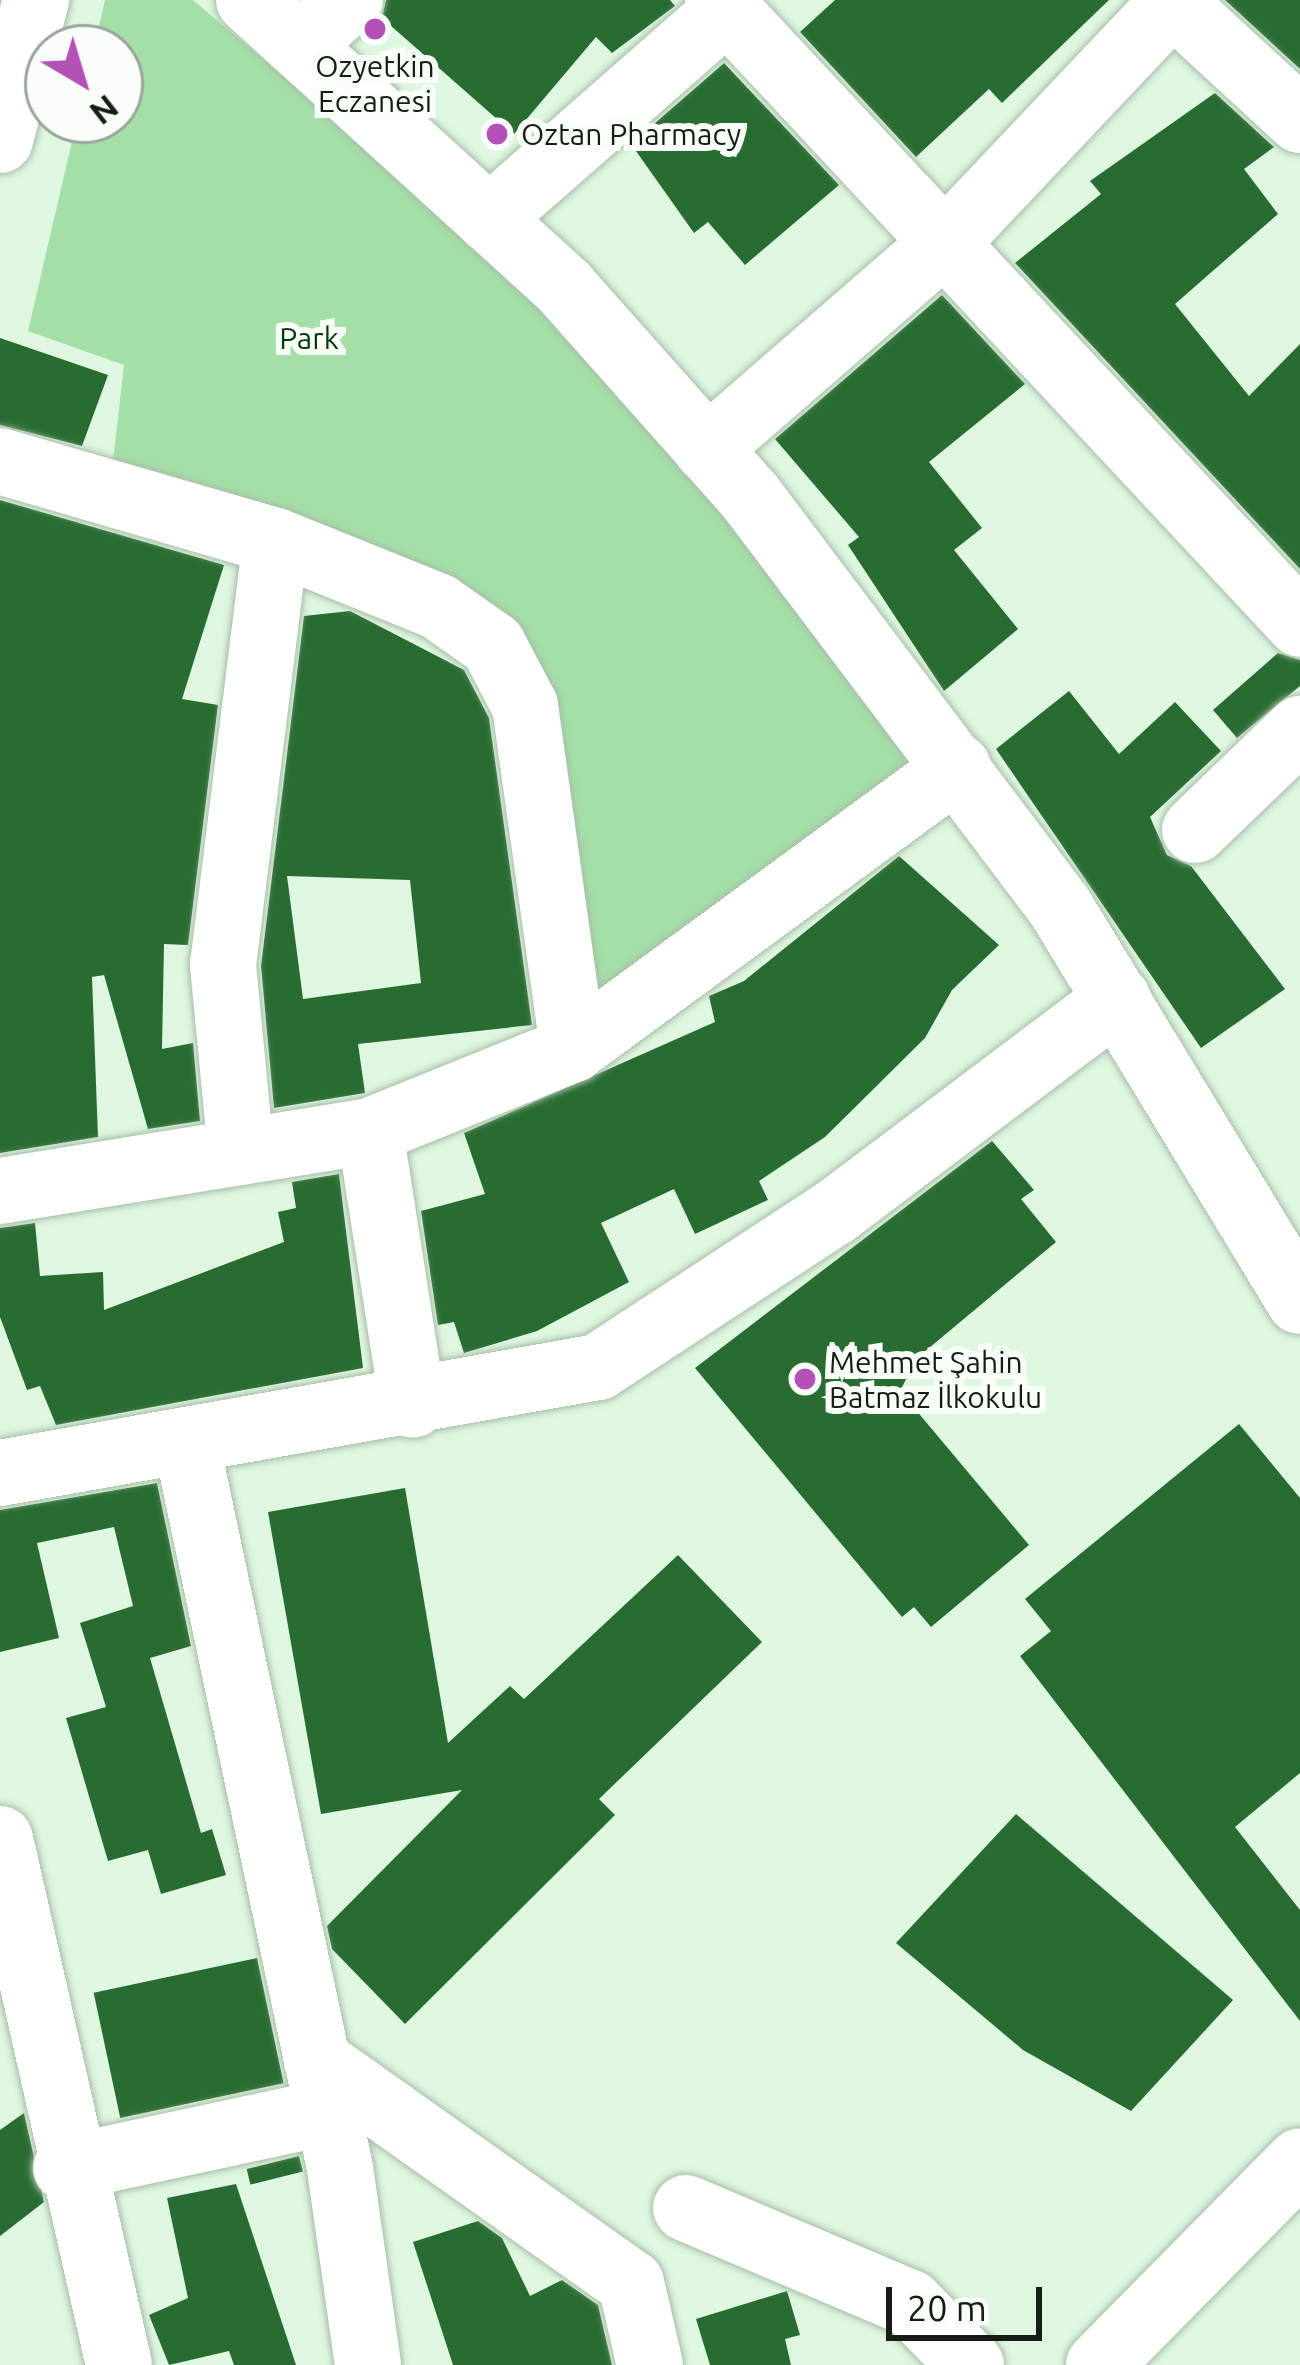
<!DOCTYPE html>
<html>
<head>
<meta charset="utf-8">
<style>
  body { margin:0 }
  #map { position:relative; width:1300px; height:2365px; overflow:hidden; background:#dff6e0; font-family:Ubuntu,sans-serif }
  div>[style] { position:absolute }
  .green>* { inset:0; background:#a4dfa7 }
  .building>* { inset:0; background:#296c32; transform-origin:0 0 }
  .roads { filter:drop-shadow(0 0 3px #a7bea8) drop-shadow(0 0 3px #a7bea8) }
  .minor>* { height:66px; margin:-33px; padding:0 33px; transform-origin:33px; border-radius:33px; background:#fff }
  .dots>* { width:33px; height:33px; translate:-50% -50%; box-sizing:border-box; border:6px solid #f9fef9; border-radius:50% }
  span { translate:-50% -50%; white-space:nowrap; text-align:center; line-height:1.15; -webkit-text-stroke:12px #f9fef9; paint-order:stroke }
  .poi-label { font-size:30px; color:#151d15 }
  .left { translate:0 -50%; text-align:left }
  .park-label { font-size:30px; color:#063911 }
  .north { position:absolute; left:24px; top:24px; width:120px; height:120px; box-sizing:border-box; background:#f9fef9; border:3px solid #9ea49e; border-radius:50%; rotate:142deg; font-size:33px; font-weight:700; line-height:48px; text-align:center; color:#151d15 }
  .north::after { content:''; display:block; margin:auto; width:42px; height:54px; background:#b451b8; clip-path:polygon(50% 0,100% 100%,50% 72%,0 100%) }
  .scale { position:absolute; left:886px; top:2287px; width:156px; height:54px; box-sizing:border-box; border:6px solid #151d15; border-top:0; padding-left:15px; font-size:36px; line-height:42px; white-space:nowrap; color:#151d15; -webkit-text-stroke:9px #f9fef9; paint-order:stroke }
</style>
</head>
<body>
<div id="map">
  <div class="green">
    <div style="clip-path:polygon(105px 0,193px 0,405px 179px,615px 379px,934px 770px,604px 1013px,579px 960px,520px 640px,113px 461px,124px 365px,28px 331px,77px 120px,120px 120px,120px 48px,94px 48px)"></div>
  </div>
  <div class="building">
    <div style="clip-path:polygon(386px 0,670px 0,675px 6px,612px 53px,596px 37px,514px 134px,382px 18px)"></div>
    <div style="clip-path:polygon(835px 0,1109px 0,1002px 103px,989px 89px,916px 157px,800px 32px)"></div>
    <div style="clip-path:polygon(1225px 0,1300px 0,1300px 69px)"></div>
    <div style="clip-path:polygon(724px 63px,839px 185px,745px 265px,708px 222px,694px 233px,631px 144px)"></div>
    <div style="clip-path:polygon(1215px 93px,1274px 147px,1244px 169px,1278px 214px,1175px 304px,1249px 396px,1300px 344px,1300px 569px,1015px 263px,1101px 194px,1090px 181px)"></div>
    <div style="clip-path:polygon(942px 295px,1025px 384px,929px 462px,982px 528px,954px 550px,1018px 629px,944px 691px,848px 545px,859px 537px,775px 439px)"></div>
    <div style="clip-path:polygon(0 338px,108px 375px,82px 446px,0 425px)"></div>
    <div style="clip-path:polygon(0 500px,224px 565px,182px 699px,218px 705px,188px 945px,164px 944px,162px 1049px,193px 1043px,200px 1121px,148px 1129px,104px 975px,92px 977px,98px 1137px,0 1153px)"></div>
    <div style="clip-path:polygon(evenodd,350px 611px,464px 670px,489px 718px,532px 1025px,358px 1044px,365px 1093px,274px 1108px,261px 966px,304px 616px,350px 611px,287px 876px,410px 880px,421px 983px,303px 999px,287px 876px)"></div>
    <div style="clip-path:polygon(1278px 653px,1300px 660px,1300px 686px,1237px 738px,1213px 710px)"></div>
    <div style="clip-path:polygon(1069px 691px,1119px 754px,1175px 702px,1221px 751px,1150px 817px,1167px 855px,1191px 866px,1285px 989px,1201px 1048px,996px 749px)"></div>
    <div style="clip-path:polygon(899px 856px,999px 945px,952px 990px,925px 1038px,825px 1137px,759px 1181px,768px 1200px,695px 1234px,674px 1189px,601px 1223px,629px 1282px,537px 1331px,464px 1353px,454px 1322px,438px 1325px,421px 1211px,485px 1194px,464px 1133px,715px 1022px,709px 996px,744px 981px)"></div>
    <div style="clip-path:polygon(992px 1141px,1034px 1190px,1021px 1199px,1056px 1242px,917px 1358px,900px 1391px,1029px 1545px,931px 1627px,914px 1607px,902px 1617px,695px 1368px)"></div>
    <div style="clip-path:polygon(339px 1174px,363px 1368px,56px 1425px,40px 1386px,27px 1390px,0 1317px,0 1228px,35px 1223px,40px 1276px,103px 1272px,104px 1310px,284px 1242px,278px 1212px,296px 1208px,292px 1182px)"></div>
    <div style="clip-path:polygon(1239px 1424px,1300px 1498px,1300px 1773px,1235px 1827px,1300px 1910px,1300px 2021px,1020px 1656px,1051px 1631px,1025px 1599px)"></div>
    <div style="clip-path:polygon(157px 1483px,191px 1646px,150px 1658px,201px 1833px,212px 1829px,226px 1875px,161px 1894px,148px 1850px,108px 1861px,66px 1718px,106px 1707px,80px 1623px,133px 1606px,114px 1527px,37px 1543px,59px 1638px,0 1652px,0 1510px)"></div>
    <div style="clip-path:polygon(405px 1488px,448px 1743px,510px 1686px,524px 1699px,678px 1555px,762px 1642px,599px 1799px,615px 1815px,405px 2024px,332px 1949px,327px 1926px,462px 1790px,321px 1814px,268px 1512px)"></div>
    <div style="clip-path:polygon(1016px 1814px,1233px 2000px,1131px 2111px,1023px 2050px,896px 1943px)"></div>
    <div style="left:257px;top:1958px;width:128px;height:167px;rotate:78deg"></div>
    <div style="clip-path:polygon(24px 2113px,44px 2202px,0 2236px,0 2130px)"></div>
    <div style="left:299px;top:2156px;width:16px;height:54px;rotate:76deg"></div>
    <div style="clip-path:polygon(236px 2184px,296px 2365px,234px 2365px,229px 2351px,169px 2365px,149px 2315px,188px 2298px,167px 2198px)"></div>
    <div style="clip-path:polygon(478px 2221px,502px 2238px,530px 2296px,562px 2280px,598px 2305px,612px 2365px,453px 2365px,413px 2242px)"></div>
    <div style="clip-path:polygon(787px 2291px,800px 2335px,785px 2339px,791px 2365px,710px 2365px,696px 2319px)"></div>
  </div>
  <div class="roads">
    <div class="minor">
      <div style="left:249px;top:0;width:428px;rotate:42.3deg"></div>
      <div style="left:565px;top:288px;width:277px;rotate:48.4deg"></div>
      <div style="left:749px;top:495px;width:516px;rotate:52.95deg"></div>
      <div style="left:1060px;top:907px;width:461px;rotate:58.7deg"></div>
      <div style="left:718px;top:0;width:853px;rotate:46.99deg"></div>
      <div style="left:1170px;top:0;width:177px;rotate:42.7deg"></div>
      <div style="left:299px;top:45px;width:68px;rotate:-41.4deg"></div>
      <div style="left:0;top:140px;width:145px;rotate:-75.6deg"></div>
      <div style="left:489px;top:219px;width:317px;rotate:-41.3deg"></div>
      <div style="left:707px;top:449px;width:320px;rotate:-41deg"></div>
      <div style="left:949px;top:239px;width:329px;rotate:-46.6deg"></div>
      <div style="left:0;top:461px;width:287px;rotate:16.2deg"></div>
      <div style="left:276px;top:541px;width:176px;rotate:22deg"></div>
      <div style="left:439px;top:607px;width:66px;rotate:35.1deg"></div>
      <div style="left:493px;top:645px;width:69px;rotate:62.3deg"></div>
      <div style="left:525px;top:706px;width:346px;rotate:82deg"></div>
      <div style="left:1195px;top:830px;width:146px;rotate:-43.9deg"></div>
      <div style="left:370px;top:1131px;width:277px;rotate:81.1deg"></div>
      <div style="left:241px;top:1152px;width:188px;rotate:-95.5deg"></div>
      <div style="left:223px;top:965px;width:427px;rotate:-82.9deg"></div>
      <div style="left:0;top:1191px;width:375px;rotate:-9.2deg"></div>
      <div style="left:370px;top:1131px;width:219px;rotate:-22deg"></div>
      <div style="left:573px;top:1049px;width:477px;rotate:-36.2deg"></div>
      <div style="left:186px;top:1441px;width:743px;rotate:78.04deg"></div>
      <div style="left:340px;top:2168px;width:199px;rotate:81.9deg"></div>
      <div style="left:0;top:1473px;width:607px;rotate:-10.05deg"></div>
      <div style="left:598px;top:1367px;width:283px;rotate:-33.2deg"></div>
      <div style="left:835px;top:1212px;width:354px;rotate:-37deg"></div>
      <div style="left:0;top:1839px;width:539px;rotate:77.25deg"></div>
      <div style="left:317px;top:2061px;width:385px;rotate:35.3deg"></div>
      <div style="left:631px;top:2283px;width:84px;rotate:77deg"></div>
      <div style="left:66px;top:2168px;width:268px;rotate:-12.1deg"></div>
      <div style="left:686px;top:2208px;width:243px;rotate:23deg"></div>
      <div style="left:910px;top:2303px;width:87px;rotate:45.5deg"></div>
      <div style="left:1099px;top:2365px;width:286px;rotate:-45.4deg"></div>
    </div>
  </div>
  <div class="dots">
    <div style="left:375px;top:29px;background:#b451b8"></div>
    <div style="left:497px;top:134px;background:#b451b8"></div>
    <div style="left:805px;top:1379px;background:#b451b8"></div>
  </div>
  <div class="poi-label">
    <span style="left:375px;top:83px">Ozyetkin<br>Eczanesi</span>
    <span class="left" style="left:521px;top:134px">Oztan Pharmacy</span>
    <span class="left" style="left:829px;top:1379px">Mehmet Şahin<br>Batmaz İlkokulu</span>
  </div>
  <div class="park-label">
    <span style="left:309px;top:338px">Park</span>
  </div>
  <div class="north">N</div>
  <div class="scale">20 m</div>
</div>
</body>
</html>
